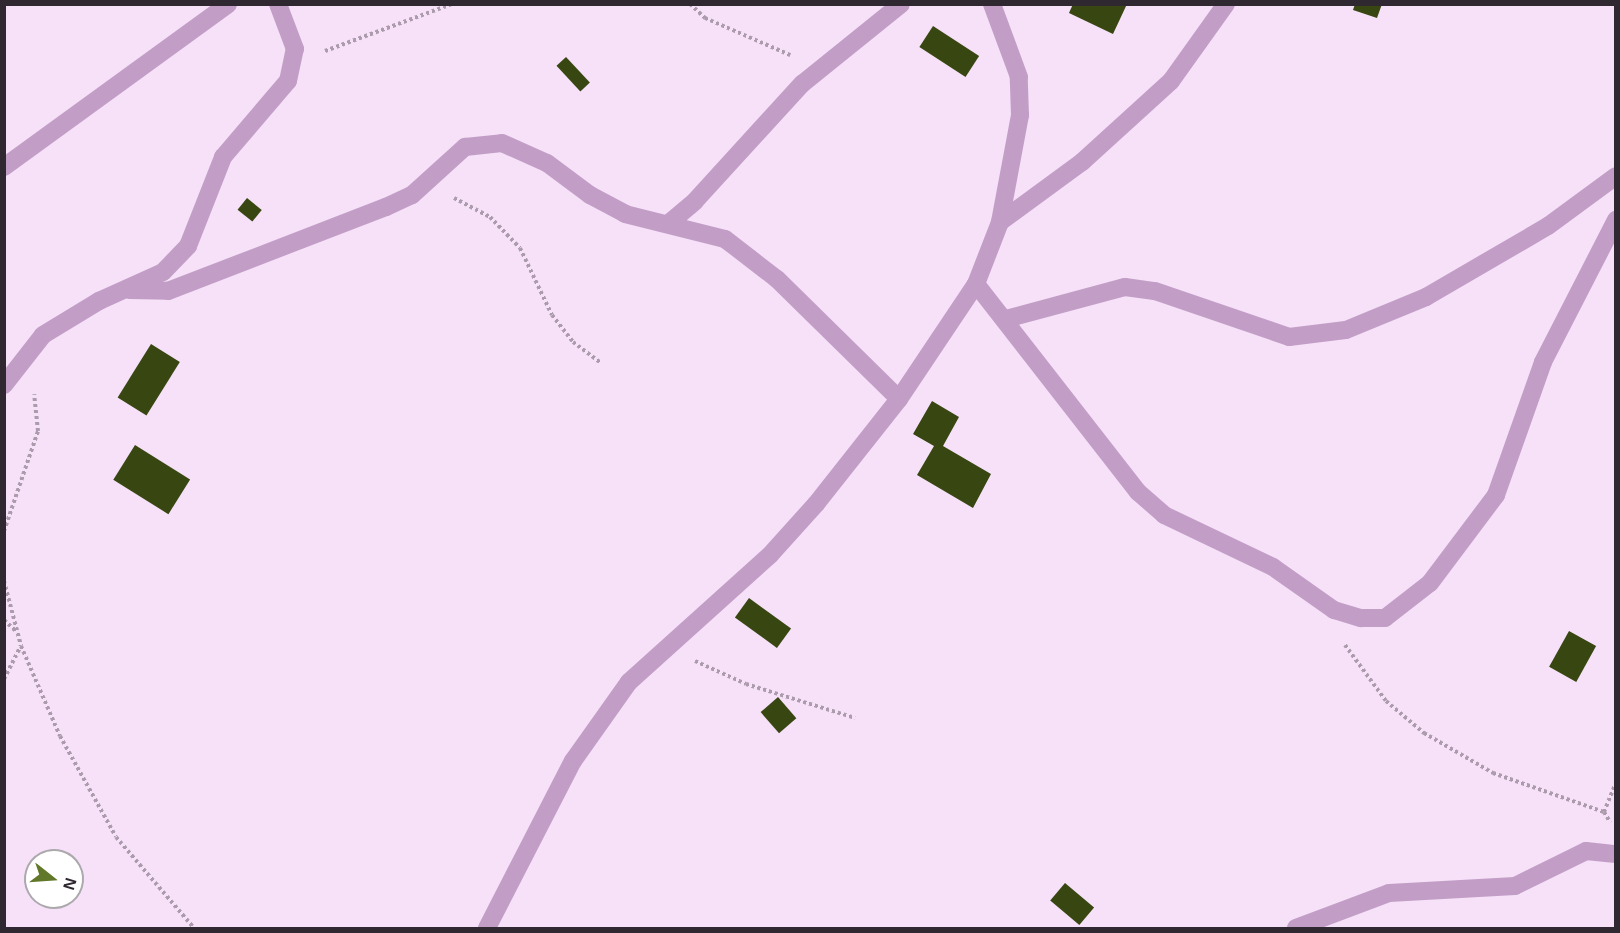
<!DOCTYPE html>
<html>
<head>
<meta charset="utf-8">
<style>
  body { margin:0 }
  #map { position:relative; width:1620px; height:933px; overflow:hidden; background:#f6e1f9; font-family:Helvetica,sans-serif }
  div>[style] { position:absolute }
  .building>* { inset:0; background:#384711; transform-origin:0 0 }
  .path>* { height:4px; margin-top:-2px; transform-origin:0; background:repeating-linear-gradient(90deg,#ab9bad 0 3px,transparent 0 6px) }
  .street>* { height:18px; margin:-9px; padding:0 9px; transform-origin:9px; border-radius:9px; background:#c29ec7 }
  span { translate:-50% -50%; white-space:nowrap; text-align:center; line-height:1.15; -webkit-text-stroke:6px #fff; paint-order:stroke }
  .frame { position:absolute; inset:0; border:6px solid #302831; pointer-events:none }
  .north { position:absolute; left:24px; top:849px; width:60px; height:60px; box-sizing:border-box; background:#fff; border:2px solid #aca9ad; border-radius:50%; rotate:107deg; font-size:16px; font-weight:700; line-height:24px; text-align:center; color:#302831 }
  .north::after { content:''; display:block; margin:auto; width:21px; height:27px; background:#617729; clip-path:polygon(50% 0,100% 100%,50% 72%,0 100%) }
</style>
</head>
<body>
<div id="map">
  <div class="building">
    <div style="clip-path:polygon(1073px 4px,1127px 4px,1113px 34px,1069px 13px)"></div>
    <div style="clip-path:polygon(1355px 4px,1382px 4px,1377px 18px,1353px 10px)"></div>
    <div style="left:933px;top:26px;width:55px;height:25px;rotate:33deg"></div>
    <div style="left:566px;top:57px;width:35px;height:13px;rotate:47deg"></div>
    <div style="left:247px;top:198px;width:19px;height:15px;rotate:39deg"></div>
    <div style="left:151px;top:344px;width:34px;height:63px;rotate:32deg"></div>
    <div style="clip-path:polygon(932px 401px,959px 417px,943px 446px,991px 474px,973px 508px,917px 475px,934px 446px,913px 434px)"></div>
    <div style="left:135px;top:445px;width:65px;height:41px;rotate:32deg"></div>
    <div style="left:749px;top:598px;width:52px;height:24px;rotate:36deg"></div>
    <div style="left:1569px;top:631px;width:31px;height:41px;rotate:29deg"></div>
    <div style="left:778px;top:697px;width:28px;height:23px;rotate:49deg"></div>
    <div style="left:1065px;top:883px;width:38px;height:23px;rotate:40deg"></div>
  </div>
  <div class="path">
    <div style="left:690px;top:4px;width:21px;rotate:43deg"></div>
    <div style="left:705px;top:18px;width:93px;rotate:23.5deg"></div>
    <div style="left:325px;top:51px;width:135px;rotate:-20.3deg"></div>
    <div style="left:454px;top:198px;width:41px;rotate:27.8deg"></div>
    <div style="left:490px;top:217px;width:43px;rotate:45.9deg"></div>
    <div style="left:520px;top:248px;width:74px;rotate:64.5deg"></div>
    <div style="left:552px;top:315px;width:34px;rotate:52deg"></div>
    <div style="left:573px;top:342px;width:34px;rotate:37deg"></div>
    <div style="left:4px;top:531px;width:106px;rotate:-71.2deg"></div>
    <div style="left:38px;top:431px;width:37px;rotate:-96deg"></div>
    <div style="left:4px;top:581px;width:67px;rotate:75.3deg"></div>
    <div style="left:21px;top:646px;width:98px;rotate:66.6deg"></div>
    <div style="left:60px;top:736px;width:115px;rotate:61deg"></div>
    <div style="left:116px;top:837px;width:120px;rotate:49.4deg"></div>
    <div style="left:4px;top:620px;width:18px;rotate:43deg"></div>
    <div style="left:1345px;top:645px;width:69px;rotate:53.8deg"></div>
    <div style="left:1386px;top:701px;width:50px;rotate:40.1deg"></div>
    <div style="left:1424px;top:733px;width:80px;rotate:30.1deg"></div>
    <div style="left:1493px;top:773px;width:118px;rotate:19.4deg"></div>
    <div style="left:1604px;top:812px;width:12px;rotate:59deg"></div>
    <div style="left:695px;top:661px;width:56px;rotate:24.3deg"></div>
    <div style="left:746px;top:684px;width:114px;rotate:17.3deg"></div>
    <div style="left:4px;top:679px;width:37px;rotate:-63deg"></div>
    <div style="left:1604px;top:812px;width:31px;rotate:-68deg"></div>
  </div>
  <div class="street">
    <div style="left:4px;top:167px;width:277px;rotate:-36deg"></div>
    <div style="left:1000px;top:222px;width:102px;rotate:-36.2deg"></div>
    <div style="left:1082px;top:162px;width:120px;rotate:-42.3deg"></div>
    <div style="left:1171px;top:81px;width:95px;rotate:-54.5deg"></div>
    <div style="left:668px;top:224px;width:35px;rotate:-40deg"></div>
    <div style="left:695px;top:201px;width:159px;rotate:-47.6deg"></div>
    <div style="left:802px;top:84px;width:127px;rotate:-38.9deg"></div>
    <div style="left:976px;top:284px;width:264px;rotate:52.1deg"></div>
    <div style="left:1138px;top:492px;width:35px;rotate:41deg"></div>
    <div style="left:1164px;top:515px;width:121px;rotate:25.5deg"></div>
    <div style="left:1273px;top:567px;width:75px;rotate:35.2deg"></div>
    <div style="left:1334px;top:610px;width:28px;rotate:17deg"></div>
    <div style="left:1361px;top:618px;width:24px"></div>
    <div style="left:1385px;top:618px;width:57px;rotate:-37.9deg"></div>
    <div style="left:1430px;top:583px;width:110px;rotate:-53.1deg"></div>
    <div style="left:1496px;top:495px;width:141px;rotate:-70.5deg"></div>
    <div style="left:1543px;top:362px;width:160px;rotate:-62.8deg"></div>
    <div style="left:129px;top:290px;width:39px;rotate:1deg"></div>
    <div style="left:168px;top:291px;width:234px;rotate:-21.1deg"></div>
    <div style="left:386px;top:207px;width:29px;rotate:-25deg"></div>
    <div style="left:412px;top:195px;width:72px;rotate:-42.2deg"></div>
    <div style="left:465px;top:147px;width:37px;rotate:-6deg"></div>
    <div style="left:502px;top:143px;width:49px;rotate:24deg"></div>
    <div style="left:547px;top:163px;width:54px;rotate:36.7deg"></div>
    <div style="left:590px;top:195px;width:40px;rotate:28deg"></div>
    <div style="left:625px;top:214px;width:103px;rotate:14deg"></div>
    <div style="left:725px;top:239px;width:66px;rotate:37.6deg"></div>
    <div style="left:777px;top:279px;width:171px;rotate:44.5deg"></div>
    <div style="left:1006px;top:319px;width:123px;rotate:-15.1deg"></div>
    <div style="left:1125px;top:287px;width:30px;rotate:8deg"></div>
    <div style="left:1155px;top:291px;width:142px;rotate:18.9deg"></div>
    <div style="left:1289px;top:337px;width:57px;rotate:-7deg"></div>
    <div style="left:1346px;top:330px;width:87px;rotate:-22.4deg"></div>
    <div style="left:1426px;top:297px;width:141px;rotate:-30.2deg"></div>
    <div style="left:1548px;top:226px;width:84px;rotate:-36.3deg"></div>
    <div style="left:4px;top:385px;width:63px;rotate:-52deg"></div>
    <div style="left:43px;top:335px;width:66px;rotate:-31.3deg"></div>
    <div style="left:99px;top:301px;width:70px;rotate:-24.4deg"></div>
    <div style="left:163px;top:272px;width:36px;rotate:-46deg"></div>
    <div style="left:188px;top:246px;width:96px;rotate:-68.5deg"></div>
    <div style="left:223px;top:157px;width:100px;rotate:-49.5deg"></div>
    <div style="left:288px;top:81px;width:33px;rotate:-78deg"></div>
    <div style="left:295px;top:49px;width:48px;rotate:-110.7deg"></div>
    <div style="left:487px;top:928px;width:188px;rotate:-62.8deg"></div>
    <div style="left:573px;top:761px;width:97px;rotate:-54.7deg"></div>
    <div style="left:629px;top:682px;width:190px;rotate:-42deg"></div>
    <div style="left:770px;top:555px;width:69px;rotate:-48deg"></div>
    <div style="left:816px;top:504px;width:134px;rotate:-51.7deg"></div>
    <div style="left:899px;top:399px;width:138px;rotate:-56.2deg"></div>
    <div style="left:976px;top:284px;width:66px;rotate:-68.8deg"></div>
    <div style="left:1000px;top:222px;width:109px;rotate:-79.4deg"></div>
    <div style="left:1020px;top:115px;width:38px;rotate:-92deg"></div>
    <div style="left:1019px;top:77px;width:78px;rotate:-110.3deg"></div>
    <div style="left:1296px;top:928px;width:99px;rotate:-20.6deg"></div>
    <div style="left:1389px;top:893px;width:126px;rotate:-3.2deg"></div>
    <div style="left:1515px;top:886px;width:79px;rotate:-26.2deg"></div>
    <div style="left:1586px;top:851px;width:30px;rotate:6deg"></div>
  </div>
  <div class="frame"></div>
  <div class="north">N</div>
</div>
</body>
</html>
